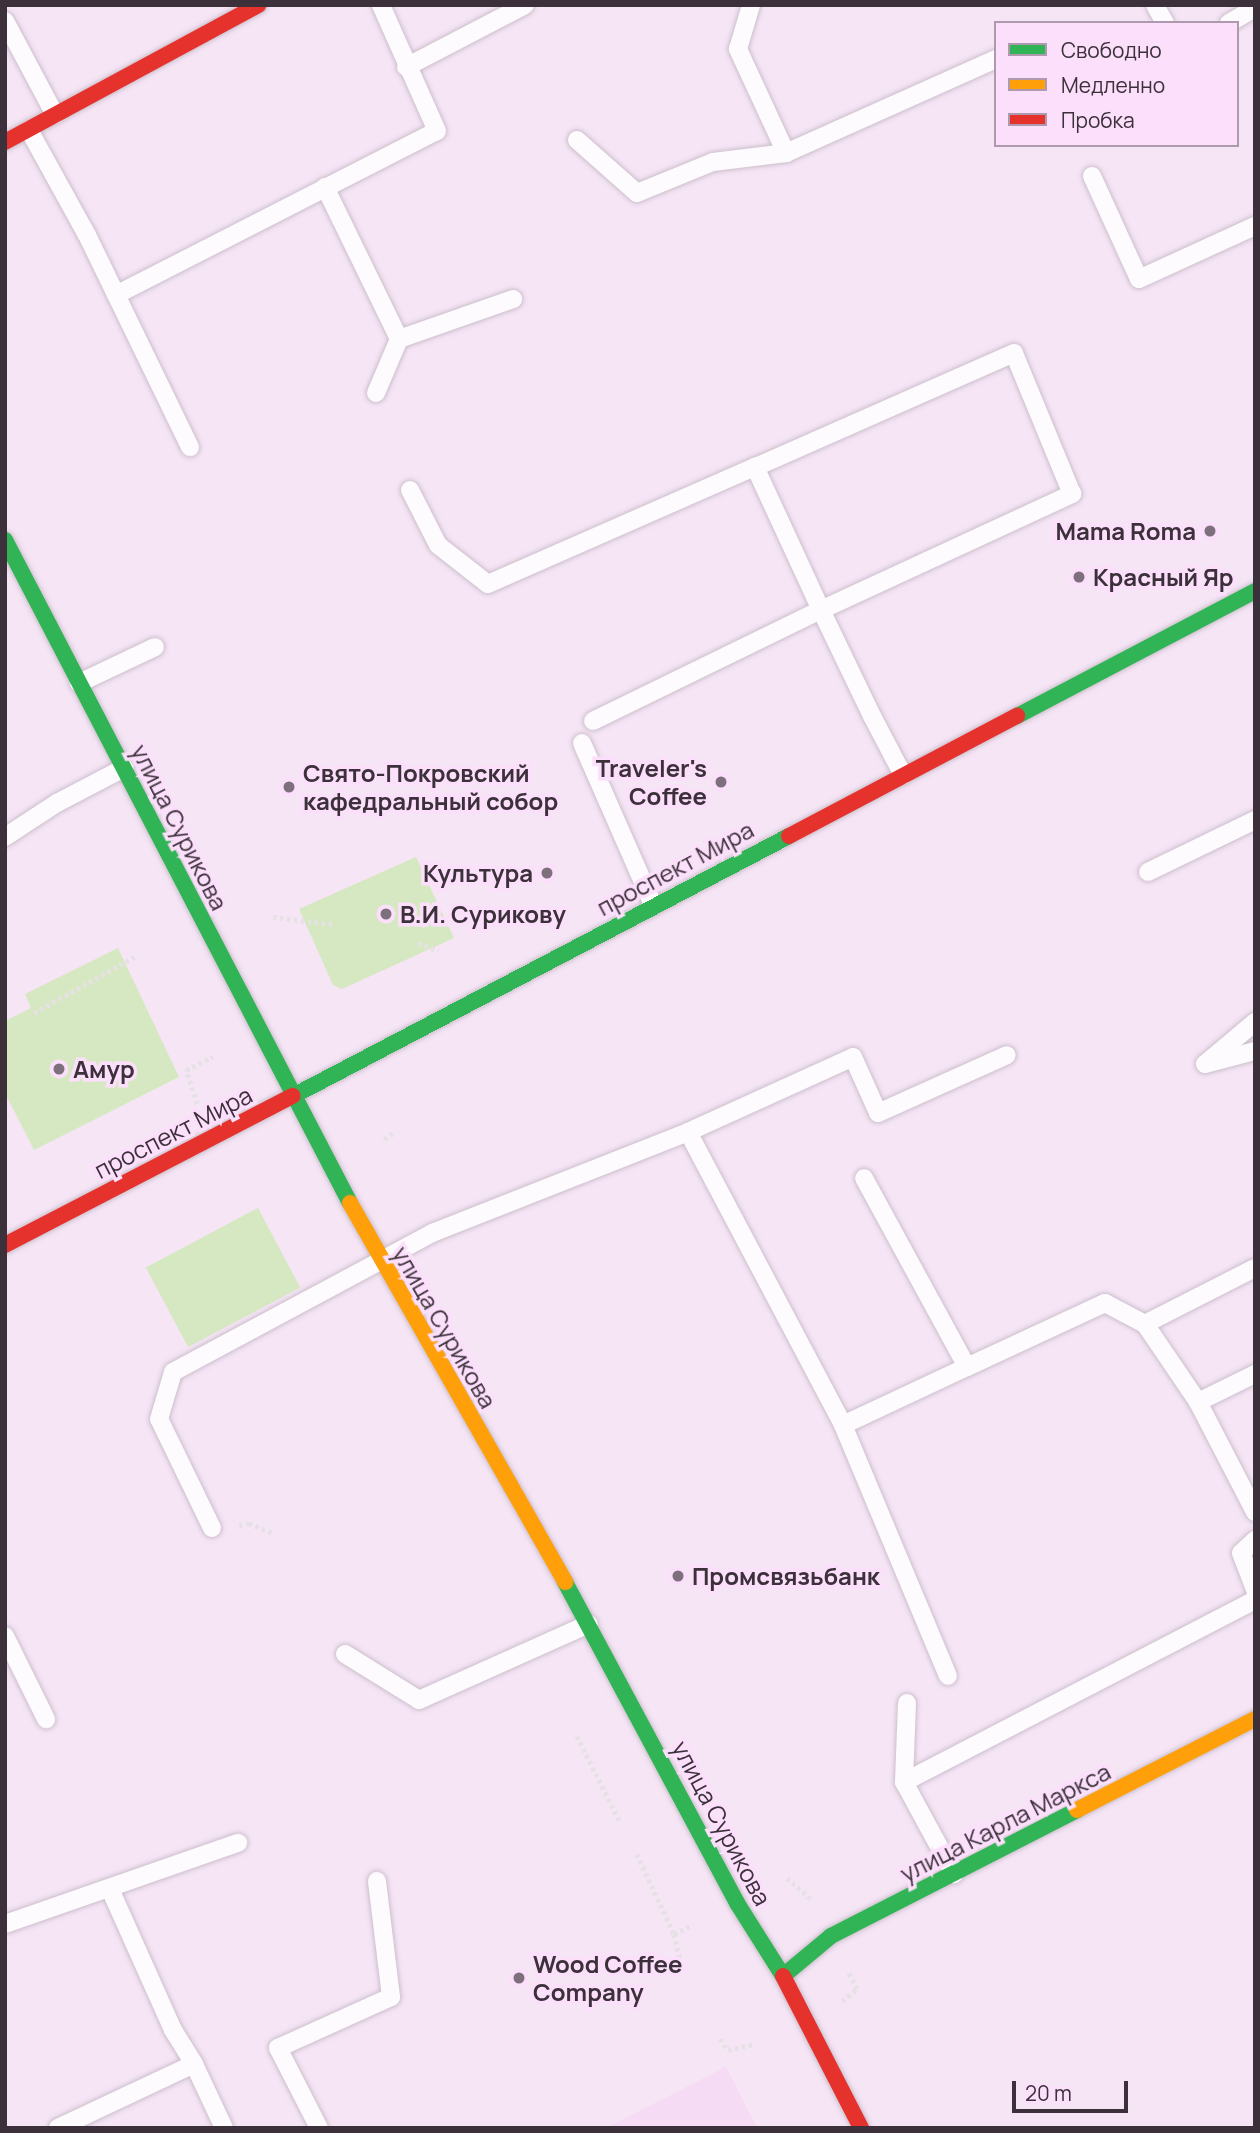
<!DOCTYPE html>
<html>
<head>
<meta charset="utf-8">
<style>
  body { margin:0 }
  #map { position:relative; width:1260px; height:2133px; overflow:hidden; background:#f5e5f5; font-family:Manrope,sans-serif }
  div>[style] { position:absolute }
  .built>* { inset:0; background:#f5dbf4 }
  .green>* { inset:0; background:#d6e8c1; transform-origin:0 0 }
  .path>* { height:4.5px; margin-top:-2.25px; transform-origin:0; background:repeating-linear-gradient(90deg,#e5e1e5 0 3.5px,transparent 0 7px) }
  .roads { filter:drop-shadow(0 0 2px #ccbfcc) drop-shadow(0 0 2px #ccbfcc) }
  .lane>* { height:18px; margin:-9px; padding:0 9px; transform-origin:9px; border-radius:9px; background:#fefbfe }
  .fast>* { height:16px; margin:-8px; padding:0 8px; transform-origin:8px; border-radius:8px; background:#30b455 }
  .slow>* { height:16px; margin:-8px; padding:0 8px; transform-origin:8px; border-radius:8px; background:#ff9f0a }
  .jam>* { height:16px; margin:-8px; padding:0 8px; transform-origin:8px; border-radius:8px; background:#e5322d }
  .dots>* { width:19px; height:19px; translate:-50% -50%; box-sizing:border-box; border:4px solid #fbdffb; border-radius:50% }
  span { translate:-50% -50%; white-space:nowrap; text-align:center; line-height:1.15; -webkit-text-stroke:7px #fbdffb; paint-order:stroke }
  .poi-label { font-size:24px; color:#3c313b; font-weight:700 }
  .right { translate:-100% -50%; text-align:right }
  .left { translate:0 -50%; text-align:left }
  .street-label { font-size:24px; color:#3c313b }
  .frame { position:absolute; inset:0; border:7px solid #3c313b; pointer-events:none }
  .legend { position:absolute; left:994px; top:21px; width:245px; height:126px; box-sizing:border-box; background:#fbdffb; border:2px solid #af99ae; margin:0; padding:9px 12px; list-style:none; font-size:21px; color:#3c313b }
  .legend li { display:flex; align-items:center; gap:14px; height:35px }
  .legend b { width:35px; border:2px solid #af99ae }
  .scale { position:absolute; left:1012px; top:2081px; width:116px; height:32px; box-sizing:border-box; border:4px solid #3c313b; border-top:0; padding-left:9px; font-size:21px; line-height:24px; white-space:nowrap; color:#3c313b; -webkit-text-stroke:5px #fbdffb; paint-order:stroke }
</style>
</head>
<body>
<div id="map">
  <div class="built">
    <div style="clip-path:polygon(726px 2067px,757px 2128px,606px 2128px)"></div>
  </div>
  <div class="green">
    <div style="clip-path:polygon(416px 857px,454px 938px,342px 989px,333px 985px,299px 909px)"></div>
    <div style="clip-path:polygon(118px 948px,179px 1077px,34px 1150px,5px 1093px,5px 1021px,31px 1008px,25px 994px)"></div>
    <div style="left:258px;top:1208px;width:90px;height:127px;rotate:62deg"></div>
  </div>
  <div class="path">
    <div style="left:273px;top:917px;width:60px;rotate:6.7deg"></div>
    <div style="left:418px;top:943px;width:22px;rotate:21deg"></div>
    <div style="left:34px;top:1013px;width:115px;rotate:-29.2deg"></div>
    <div style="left:197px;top:1104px;width:36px;rotate:-108deg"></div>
    <div style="left:186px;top:1070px;width:30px;rotate:-27deg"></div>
    <div style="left:384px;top:1139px;width:11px;rotate:-34deg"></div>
    <div style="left:239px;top:1525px;width:10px;rotate:-11deg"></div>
    <div style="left:249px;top:1523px;width:28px;rotate:23deg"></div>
    <div style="left:577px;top:1736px;width:94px;rotate:63.4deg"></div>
    <div style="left:637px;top:1854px;width:88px;rotate:65.2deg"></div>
    <div style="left:674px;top:1934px;width:29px;rotate:76deg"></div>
    <div style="left:787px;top:1878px;width:32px;rotate:41deg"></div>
    <div style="left:674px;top:1934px;width:22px;rotate:-27deg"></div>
    <div style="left:842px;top:2001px;width:19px;rotate:-39deg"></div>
    <div style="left:857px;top:1989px;width:19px;rotate:-118deg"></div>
    <div style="left:720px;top:2039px;width:14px;rotate:54deg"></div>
    <div style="left:728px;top:2050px;width:27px;rotate:-13deg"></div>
  </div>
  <div class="roads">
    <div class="lane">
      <div style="left:1155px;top:5px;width:21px;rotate:61deg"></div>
      <div style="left:5px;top:21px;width:106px;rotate:62deg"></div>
      <div style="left:1229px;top:23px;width:30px;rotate:-30deg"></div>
      <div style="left:406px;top:67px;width:134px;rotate:-27.5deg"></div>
      <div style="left:29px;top:130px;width:120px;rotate:61.1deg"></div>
      <div style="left:87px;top:235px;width:236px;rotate:64.1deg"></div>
      <div style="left:577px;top:140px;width:80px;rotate:41.5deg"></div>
      <div style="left:637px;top:193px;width:82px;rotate:-22.2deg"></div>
      <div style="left:713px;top:162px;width:74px;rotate:-7deg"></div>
      <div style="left:786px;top:153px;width:115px;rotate:-114.8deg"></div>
      <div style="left:738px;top:49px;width:46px;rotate:-73.5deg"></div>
      <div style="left:786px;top:153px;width:230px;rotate:-24.1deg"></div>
      <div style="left:1092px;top:176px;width:113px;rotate:65.5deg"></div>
      <div style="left:1139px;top:279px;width:128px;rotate:-24.6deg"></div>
      <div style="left:325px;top:187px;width:169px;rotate:64deg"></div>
      <div style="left:399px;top:339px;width:121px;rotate:-19.3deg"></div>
      <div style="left:116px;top:295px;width:360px;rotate:-27.1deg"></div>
      <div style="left:437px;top:131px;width:138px;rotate:-114deg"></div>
      <div style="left:376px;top:393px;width:59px;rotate:-66.9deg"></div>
      <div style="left:410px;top:490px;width:62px;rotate:63deg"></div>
      <div style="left:438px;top:545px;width:63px;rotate:38deg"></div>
      <div style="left:488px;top:584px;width:292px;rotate:-23.7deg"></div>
      <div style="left:79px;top:683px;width:84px;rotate:-25.3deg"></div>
      <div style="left:593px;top:721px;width:254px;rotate:-26deg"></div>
      <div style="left:821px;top:610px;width:277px;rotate:-24.8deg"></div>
      <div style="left:1072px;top:494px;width:152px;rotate:-112.4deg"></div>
      <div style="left:1014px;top:353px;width:283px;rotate:156.2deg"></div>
      <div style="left:755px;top:467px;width:157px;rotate:65.2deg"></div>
      <div style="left:821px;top:610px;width:118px;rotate:64.3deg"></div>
      <div style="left:872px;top:716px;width:67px;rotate:62.3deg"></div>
      <div style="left:582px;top:743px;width:177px;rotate:66.3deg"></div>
      <div style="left:5px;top:837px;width:62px;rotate:-33.2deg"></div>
      <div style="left:57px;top:803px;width:76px;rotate:-27.6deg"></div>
      <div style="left:1148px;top:872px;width:119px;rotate:-25.9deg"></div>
      <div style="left:1255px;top:1022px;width:65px;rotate:140deg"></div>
      <div style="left:1205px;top:1064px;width:52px;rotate:-14.6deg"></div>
      <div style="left:688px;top:1132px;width:331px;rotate:62.1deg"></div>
      <div style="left:843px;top:1425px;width:272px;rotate:67.3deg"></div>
      <div style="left:1145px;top:1324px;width:123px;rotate:-27deg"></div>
      <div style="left:967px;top:1367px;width:152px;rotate:-24.9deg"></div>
      <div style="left:1105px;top:1303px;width:45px;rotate:27.7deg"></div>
      <div style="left:1145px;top:1324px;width:94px;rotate:55.8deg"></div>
      <div style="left:1198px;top:1402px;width:124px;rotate:62.6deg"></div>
      <div style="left:1198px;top:1402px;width:64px;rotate:-26.2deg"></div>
      <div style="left:843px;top:1425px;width:137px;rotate:-25.1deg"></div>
      <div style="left:967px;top:1367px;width:215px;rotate:-118.6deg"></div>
      <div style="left:212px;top:1528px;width:121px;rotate:-115.9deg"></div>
      <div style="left:159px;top:1419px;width:49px;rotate:-73.4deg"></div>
      <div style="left:173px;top:1372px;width:294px;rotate:-28.2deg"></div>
      <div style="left:432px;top:1233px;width:275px;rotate:-21.5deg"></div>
      <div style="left:688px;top:1132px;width:181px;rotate:-24.4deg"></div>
      <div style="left:853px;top:1057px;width:61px;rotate:65.9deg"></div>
      <div style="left:878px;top:1113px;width:141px;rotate:-24.2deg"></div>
      <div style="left:1255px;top:1540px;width:19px;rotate:137deg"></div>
      <div style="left:1241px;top:1553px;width:40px;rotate:69deg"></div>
      <div style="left:5px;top:1636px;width:93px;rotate:63.7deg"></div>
      <div style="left:345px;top:1654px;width:87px;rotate:31.9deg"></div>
      <div style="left:419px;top:1700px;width:186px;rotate:-24.1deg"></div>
      <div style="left:907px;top:1703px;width:79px;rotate:92.2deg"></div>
      <div style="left:904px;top:1782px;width:105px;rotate:61.5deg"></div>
      <div style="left:904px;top:1782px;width:395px;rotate:-27.4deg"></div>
      <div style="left:110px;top:1889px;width:154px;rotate:65.9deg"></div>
      <div style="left:173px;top:2030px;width:40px;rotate:58deg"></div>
      <div style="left:5px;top:1924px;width:247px;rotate:-19.2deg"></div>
      <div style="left:58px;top:2128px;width:150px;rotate:-25.2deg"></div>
      <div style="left:194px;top:2064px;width:71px;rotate:64.9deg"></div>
      <div style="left:319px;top:2128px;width:90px;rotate:-117.1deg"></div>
      <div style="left:278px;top:2048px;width:124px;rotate:-24.3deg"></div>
      <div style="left:391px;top:1997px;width:117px;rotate:-96.9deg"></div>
    </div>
    <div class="fast">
      <div style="left:5px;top:540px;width:747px;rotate:62.51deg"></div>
      <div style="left:1017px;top:716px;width:269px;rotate:-27.7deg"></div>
      <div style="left:293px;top:1096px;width:560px;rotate:-27.66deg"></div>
      <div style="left:565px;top:1582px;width:364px;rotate:61.8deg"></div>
      <div style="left:737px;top:1903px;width:86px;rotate:57.8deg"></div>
      <div style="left:783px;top:1976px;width:62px;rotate:-39.8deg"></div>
      <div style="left:831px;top:1936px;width:276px;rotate:-27.1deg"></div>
    </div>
    <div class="slow">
      <div style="left:350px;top:1203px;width:436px;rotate:60.4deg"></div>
      <div style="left:1077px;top:1810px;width:200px;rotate:-27.1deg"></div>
    </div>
    <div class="jam">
      <div style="left:5px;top:142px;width:288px;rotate:-28.4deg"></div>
      <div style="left:789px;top:836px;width:258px;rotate:-27.8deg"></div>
      <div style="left:5px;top:1245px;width:324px;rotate:-27.4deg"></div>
      <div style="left:783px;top:1976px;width:171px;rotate:62.8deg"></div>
    </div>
  </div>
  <div class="dots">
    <div style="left:1210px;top:531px;background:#7d707c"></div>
    <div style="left:1079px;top:577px;background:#7d707c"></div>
    <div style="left:721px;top:782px;background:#7d707c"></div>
    <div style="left:289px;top:787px;background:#7d707c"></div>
    <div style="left:547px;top:873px;background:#7d707c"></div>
    <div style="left:386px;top:914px;background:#7d707c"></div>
    <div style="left:59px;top:1069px;background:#7d707c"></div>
    <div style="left:678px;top:1576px;background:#7d707c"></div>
    <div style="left:519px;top:1978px;background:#7d707c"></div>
  </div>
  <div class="poi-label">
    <span class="right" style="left:1196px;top:531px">Mama Roma</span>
    <span class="left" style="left:1093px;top:577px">Красный Яр</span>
    <span class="right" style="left:707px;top:782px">Traveler's<br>Coffee</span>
    <span class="left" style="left:303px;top:787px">Свято-Покровский<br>кафедральный собор</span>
    <span class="right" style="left:533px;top:873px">Культура</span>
    <span class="left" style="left:400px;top:914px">В.И. Сурикову</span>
    <span class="left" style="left:73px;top:1069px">Амур</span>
    <span class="left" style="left:692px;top:1576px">Промсвязьбанк</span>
    <span class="left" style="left:533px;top:1978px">Wood Coffee<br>Company</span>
  </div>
  <div class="street-label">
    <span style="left:180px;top:827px;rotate:63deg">улица Сурикова</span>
    <span style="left:675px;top:868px;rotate:-28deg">проспект Мира</span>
    <span style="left:173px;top:1132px;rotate:-27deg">проспект Мира</span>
    <span style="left:445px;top:1327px;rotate:60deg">улица Сурикова</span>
    <span style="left:1005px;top:1822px;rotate:-27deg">улица Карла Маркса</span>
    <span style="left:722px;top:1823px;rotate:62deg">улица Сурикова</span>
  </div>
  <div class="frame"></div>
  <ul class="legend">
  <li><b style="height:9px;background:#30b455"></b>Свободно</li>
  <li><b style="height:9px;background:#ff9f0a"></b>Медленно</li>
  <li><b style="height:9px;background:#e5322d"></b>Пробка</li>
  </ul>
  <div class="scale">20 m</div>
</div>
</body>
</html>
